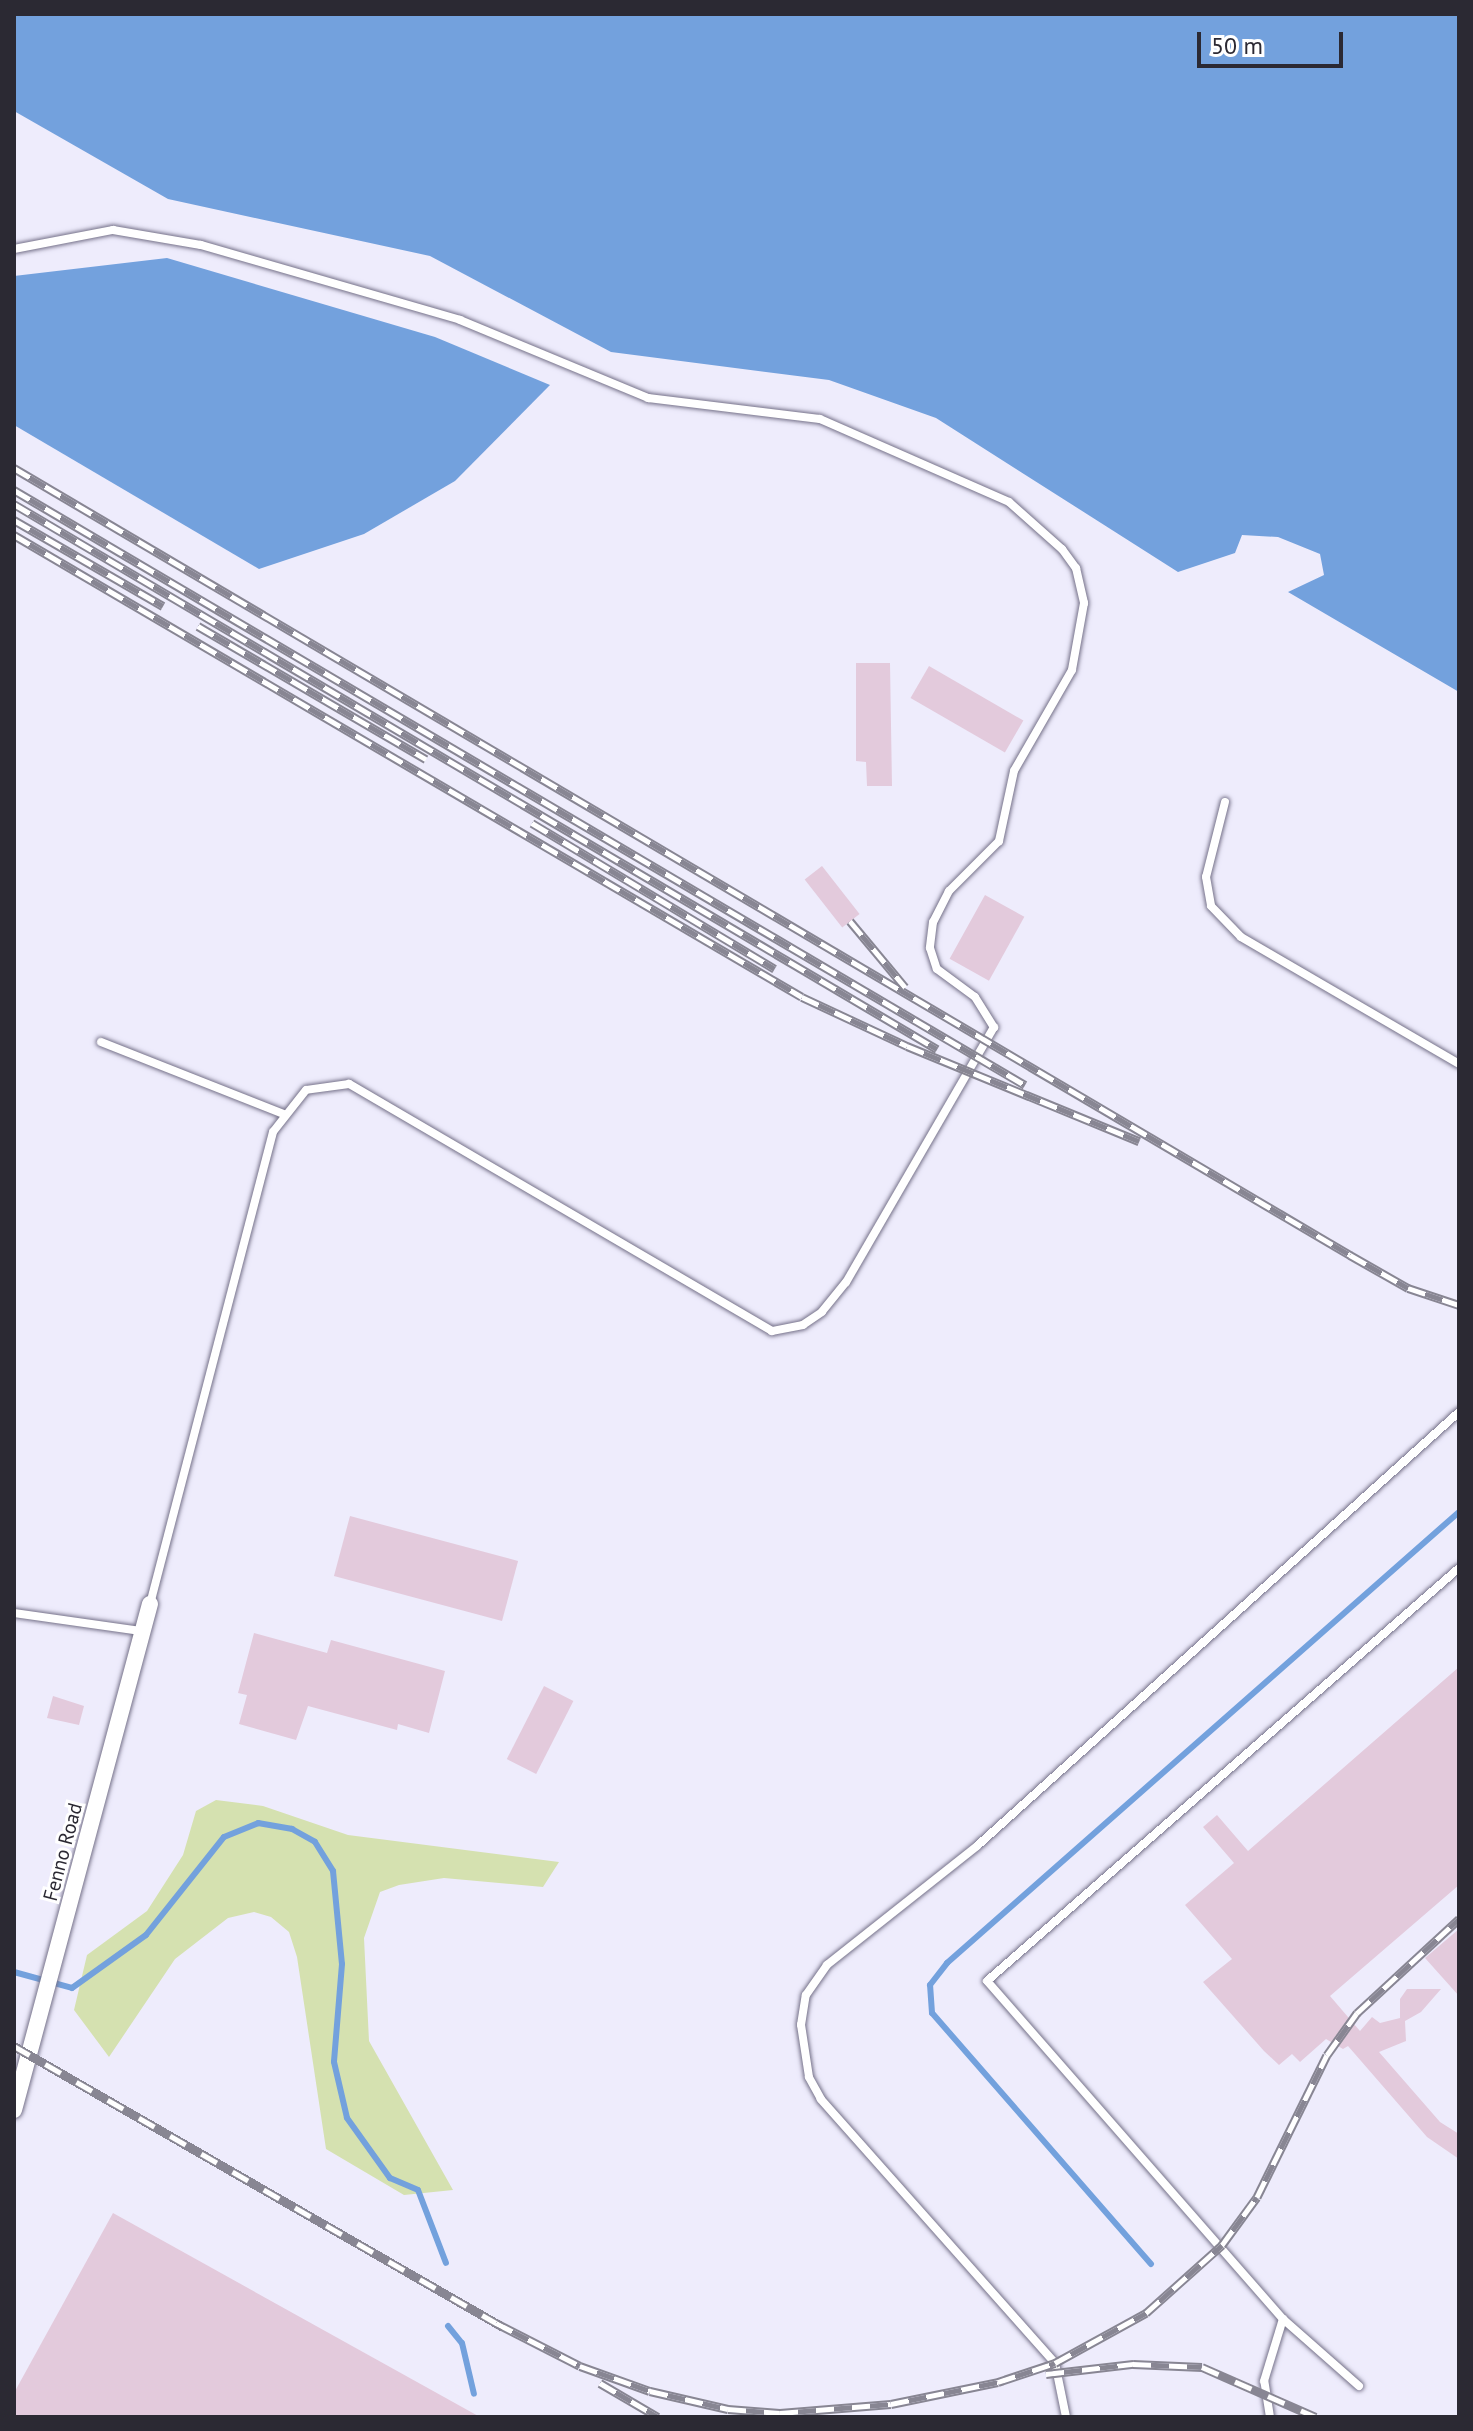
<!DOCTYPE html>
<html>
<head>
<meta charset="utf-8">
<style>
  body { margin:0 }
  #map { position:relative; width:1473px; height:2431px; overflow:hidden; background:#eeecfc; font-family:"PT Sans",sans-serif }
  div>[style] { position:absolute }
  .green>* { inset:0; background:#d5e1b0 }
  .water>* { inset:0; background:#73a1dd }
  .stream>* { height:6px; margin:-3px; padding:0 3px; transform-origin:3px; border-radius:3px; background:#73a1dd }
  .building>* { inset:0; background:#e3cadc; transform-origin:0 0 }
  .roads { filter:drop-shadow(0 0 2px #757189) drop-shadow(0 0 2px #757189) }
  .lane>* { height:8px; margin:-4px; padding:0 4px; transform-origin:4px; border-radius:4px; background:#fff }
  .street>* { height:16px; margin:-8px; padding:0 8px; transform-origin:8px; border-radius:8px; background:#fff }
  .rail>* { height:9px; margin-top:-4.5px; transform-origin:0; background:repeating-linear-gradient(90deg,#fff 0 18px,#888693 0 36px); box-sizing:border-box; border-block:2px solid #888693 }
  span { translate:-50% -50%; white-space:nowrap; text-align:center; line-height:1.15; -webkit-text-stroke:6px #fff; paint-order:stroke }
  .street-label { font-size:20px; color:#2b2933 }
  .frame { position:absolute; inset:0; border:16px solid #2b2933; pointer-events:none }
  .scale { position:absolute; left:1197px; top:32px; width:146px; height:36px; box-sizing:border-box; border:4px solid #2b2933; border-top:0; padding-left:10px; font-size:24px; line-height:28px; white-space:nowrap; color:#2b2933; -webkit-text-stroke:6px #fff; paint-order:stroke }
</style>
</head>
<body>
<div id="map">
  <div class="green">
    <div style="clip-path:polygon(216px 1800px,263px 1806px,348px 1835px,559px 1862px,543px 1887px,444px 1878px,399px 1885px,380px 1892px,364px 1938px,369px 2041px,453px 2190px,404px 2195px,326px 2149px,297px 1957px,289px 1932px,271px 1917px,254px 1912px,228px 1918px,175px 1959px,109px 2057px,74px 2010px,87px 1955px,147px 1911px,183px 1855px,196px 1811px)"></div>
  </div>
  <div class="water">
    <div style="clip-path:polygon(14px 14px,1459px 14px,1459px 692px,1288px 592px,1324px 575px,1320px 554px,1278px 537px,1242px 535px,1235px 553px,1178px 572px,936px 418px,829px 380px,611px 352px,430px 256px,168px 199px,14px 111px)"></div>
    <div style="clip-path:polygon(167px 258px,435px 337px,550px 385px,455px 481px,364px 534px,259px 569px,14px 425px,14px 276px)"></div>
  </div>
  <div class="stream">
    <div style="left:14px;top:1972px;width:60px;rotate:15.4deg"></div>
    <div style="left:72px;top:1988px;width:91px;rotate:-35.6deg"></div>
    <div style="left:146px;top:1935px;width:125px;rotate:-51.5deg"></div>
    <div style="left:224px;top:1837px;width:37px;rotate:-22deg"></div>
    <div style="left:258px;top:1823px;width:35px;rotate:10deg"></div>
    <div style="left:292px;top:1829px;width:26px;rotate:29deg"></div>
    <div style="left:315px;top:1842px;width:34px;rotate:58deg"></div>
    <div style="left:333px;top:1871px;width:93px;rotate:84.5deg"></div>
    <div style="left:342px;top:1964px;width:98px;rotate:94.7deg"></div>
    <div style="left:334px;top:2062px;width:57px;rotate:76.9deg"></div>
    <div style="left:347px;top:2118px;width:74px;rotate:54.4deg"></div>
    <div style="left:390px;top:2178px;width:30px;rotate:23deg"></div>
    <div style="left:418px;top:2190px;width:78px;rotate:69deg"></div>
    <div style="left:1151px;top:2264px;width:333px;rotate:-131.1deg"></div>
    <div style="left:932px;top:2013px;width:28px;rotate:-94deg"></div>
    <div style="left:930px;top:1985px;width:28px;rotate:-52deg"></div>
    <div style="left:947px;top:1963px;width:682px;rotate:-41.38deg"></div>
    <div style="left:448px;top:2326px;width:22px;rotate:51deg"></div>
    <div style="left:462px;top:2343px;width:52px;rotate:76.8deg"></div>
  </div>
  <div class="building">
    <div style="clip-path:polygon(856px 663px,890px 663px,892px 786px,867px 786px,866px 762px,856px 761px)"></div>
    <div style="left:929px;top:666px;width:109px;height:37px;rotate:30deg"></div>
    <div style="left:822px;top:866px;width:61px;height:22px;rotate:52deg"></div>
    <div style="left:985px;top:895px;width:45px;height:73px;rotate:29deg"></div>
    <div style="left:350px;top:1516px;width:174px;height:62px;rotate:15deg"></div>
    <div style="clip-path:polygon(254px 1633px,327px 1653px,331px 1640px,445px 1671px,429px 1733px,398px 1724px,397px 1730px,308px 1706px,296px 1740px,239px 1724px,247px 1695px,238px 1693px)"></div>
    <div style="clip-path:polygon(1459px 1667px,1459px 1885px,1330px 1996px,1360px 2031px,1372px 2017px,1380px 2023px,1400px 2018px,1400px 1999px,1407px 1989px,1441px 1989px,1421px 2012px,1405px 2021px,1406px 2041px,1379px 2052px,1440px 2122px,1459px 2134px,1459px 2159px,1427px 2137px,1348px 2046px,1343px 2049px,1326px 2039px,1300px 2062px,1292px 2054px,1279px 2065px,1264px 2051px,1203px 1982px,1232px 1959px,1185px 1905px,1234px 1863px,1203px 1827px,1217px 1815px,1248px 1851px)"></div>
    <div style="left:544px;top:1686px;width:33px;height:82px;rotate:27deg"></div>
    <div style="clip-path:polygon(53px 1696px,84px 1706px,79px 1725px,47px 1718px)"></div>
    <div style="clip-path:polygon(1459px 1929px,1459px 1996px,1425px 1958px)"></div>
    <div style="clip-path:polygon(113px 2213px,480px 2417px,20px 2417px,14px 2414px,14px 2393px)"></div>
  </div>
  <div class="roads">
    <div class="lane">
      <div style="left:14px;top:249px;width:101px;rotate:-10.9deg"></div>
      <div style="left:113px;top:230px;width:89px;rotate:9.7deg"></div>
      <div style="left:201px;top:245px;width:270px;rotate:16.1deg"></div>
      <div style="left:460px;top:320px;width:204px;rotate:22.5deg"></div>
      <div style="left:648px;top:398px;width:173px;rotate:7deg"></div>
      <div style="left:820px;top:419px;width:206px;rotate:23.7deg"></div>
      <div style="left:1009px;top:502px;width:71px;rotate:41.6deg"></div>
      <div style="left:1062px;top:549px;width:24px;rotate:54deg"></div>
      <div style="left:1076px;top:568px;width:36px;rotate:77deg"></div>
      <div style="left:1084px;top:603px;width:68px;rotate:100.2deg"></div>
      <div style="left:1072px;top:670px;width:116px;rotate:119.9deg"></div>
      <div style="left:1014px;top:771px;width:72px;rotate:102.1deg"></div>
      <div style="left:999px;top:841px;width:71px;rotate:135deg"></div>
      <div style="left:949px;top:891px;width:35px;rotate:117deg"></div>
      <div style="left:933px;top:922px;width:26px;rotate:97deg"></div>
      <div style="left:930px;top:948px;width:22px;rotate:72deg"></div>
      <div style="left:937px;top:969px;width:47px;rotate:36.4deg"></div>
      <div style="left:975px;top:997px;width:36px;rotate:58deg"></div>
      <div style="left:994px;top:1027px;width:295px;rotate:120.1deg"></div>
      <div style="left:846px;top:1282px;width:38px;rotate:129deg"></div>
      <div style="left:822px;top:1312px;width:23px;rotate:146deg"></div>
      <div style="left:803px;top:1325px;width:32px;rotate:169deg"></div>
      <div style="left:772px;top:1331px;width:490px;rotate:-149.7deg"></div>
      <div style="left:349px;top:1084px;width:43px;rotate:172.1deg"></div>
      <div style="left:306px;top:1090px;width:53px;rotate:128.2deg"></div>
      <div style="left:273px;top:1132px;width:488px;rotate:104.6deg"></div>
      <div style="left:1225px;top:802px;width:77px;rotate:104.2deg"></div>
      <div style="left:1206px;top:877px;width:29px;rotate:80deg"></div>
      <div style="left:1211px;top:906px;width:43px;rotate:45.9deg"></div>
      <div style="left:1241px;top:937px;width:252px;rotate:30.2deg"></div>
      <div style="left:101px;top:1042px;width:197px;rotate:21.5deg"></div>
      <div style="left:14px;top:1613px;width:128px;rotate:8.1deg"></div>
      <div style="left:1359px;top:2386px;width:101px;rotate:-138.6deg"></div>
      <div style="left:1283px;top:2319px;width:449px;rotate:-131.2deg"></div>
      <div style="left:987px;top:1981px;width:627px;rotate:-41.19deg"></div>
      <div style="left:1066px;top:2417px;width:55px;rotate:-101.5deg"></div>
      <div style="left:1055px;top:2363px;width:353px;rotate:-131.6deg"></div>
      <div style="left:821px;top:2099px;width:25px;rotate:-119deg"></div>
      <div style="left:809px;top:2077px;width:53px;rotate:-98.7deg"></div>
      <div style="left:801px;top:2025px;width:30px;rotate:-81deg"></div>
      <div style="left:806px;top:1995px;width:37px;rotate:-55deg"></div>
      <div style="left:827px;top:1965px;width:191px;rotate:-38.4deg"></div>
      <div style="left:977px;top:1846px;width:649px;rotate:-42deg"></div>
      <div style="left:1270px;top:2417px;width:36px;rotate:-99deg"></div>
      <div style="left:1264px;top:2381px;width:65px;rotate:-73deg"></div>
    </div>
    <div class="street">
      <div style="left:14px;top:2110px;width:524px;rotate:-74.96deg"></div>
    </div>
  </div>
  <div class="rail">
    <div style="left:14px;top:468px;width:1551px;rotate:30.5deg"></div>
    <div style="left:1350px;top:1255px;width:67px;rotate:29.6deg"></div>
    <div style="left:1408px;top:1288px;width:54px;rotate:18.4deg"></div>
    <div style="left:14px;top:490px;width:1173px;rotate:30.48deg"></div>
    <div style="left:14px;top:504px;width:1072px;rotate:30.56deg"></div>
    <div style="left:14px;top:520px;width:172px;rotate:30deg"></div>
    <div style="left:14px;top:535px;width:913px;rotate:30.38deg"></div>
    <div style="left:802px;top:997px;width:116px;rotate:25deg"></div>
    <div style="left:907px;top:1046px;width:251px;rotate:22.3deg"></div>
    <div style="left:198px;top:626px;width:264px;rotate:30.3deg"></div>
    <div style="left:532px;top:823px;width:283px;rotate:31deg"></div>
    <div style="left:850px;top:921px;width:86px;rotate:50.2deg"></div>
    <div style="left:14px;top:2046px;width:564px;rotate:29.88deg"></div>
    <div style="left:496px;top:2323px;width:94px;rotate:27.1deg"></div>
    <div style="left:580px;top:2366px;width:74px;rotate:19.7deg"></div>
    <div style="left:650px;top:2391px;width:80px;rotate:13deg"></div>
    <div style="left:728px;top:2409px;width:52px;rotate:4.4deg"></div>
    <div style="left:780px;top:2413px;width:111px;rotate:-4.6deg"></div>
    <div style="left:891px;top:2404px;width:109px;rotate:-11.6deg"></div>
    <div style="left:998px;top:2382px;width:60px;rotate:-18.4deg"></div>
    <div style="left:1055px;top:2363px;width:104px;rotate:-28.8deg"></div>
    <div style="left:1146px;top:2313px;width:102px;rotate:-41.8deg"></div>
    <div style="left:1222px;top:2245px;width:59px;rotate:-53.9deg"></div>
    <div style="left:1257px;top:2197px;width:158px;rotate:-63.8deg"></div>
    <div style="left:1327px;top:2055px;width:52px;rotate:-54.5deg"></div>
    <div style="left:1357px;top:2013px;width:139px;rotate:-42.7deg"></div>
    <div style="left:1046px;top:2374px;width:88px;rotate:-6.6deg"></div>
    <div style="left:1133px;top:2364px;width:69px;rotate:2.5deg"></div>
    <div style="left:1202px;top:2367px;width:124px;rotate:23.7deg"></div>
    <div style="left:600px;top:2383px;width:67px;rotate:30.4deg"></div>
  </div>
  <div class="street-label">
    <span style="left:63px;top:1852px;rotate:-75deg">Fenno Road</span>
  </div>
  <div class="frame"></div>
  <div class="scale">50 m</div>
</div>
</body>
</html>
